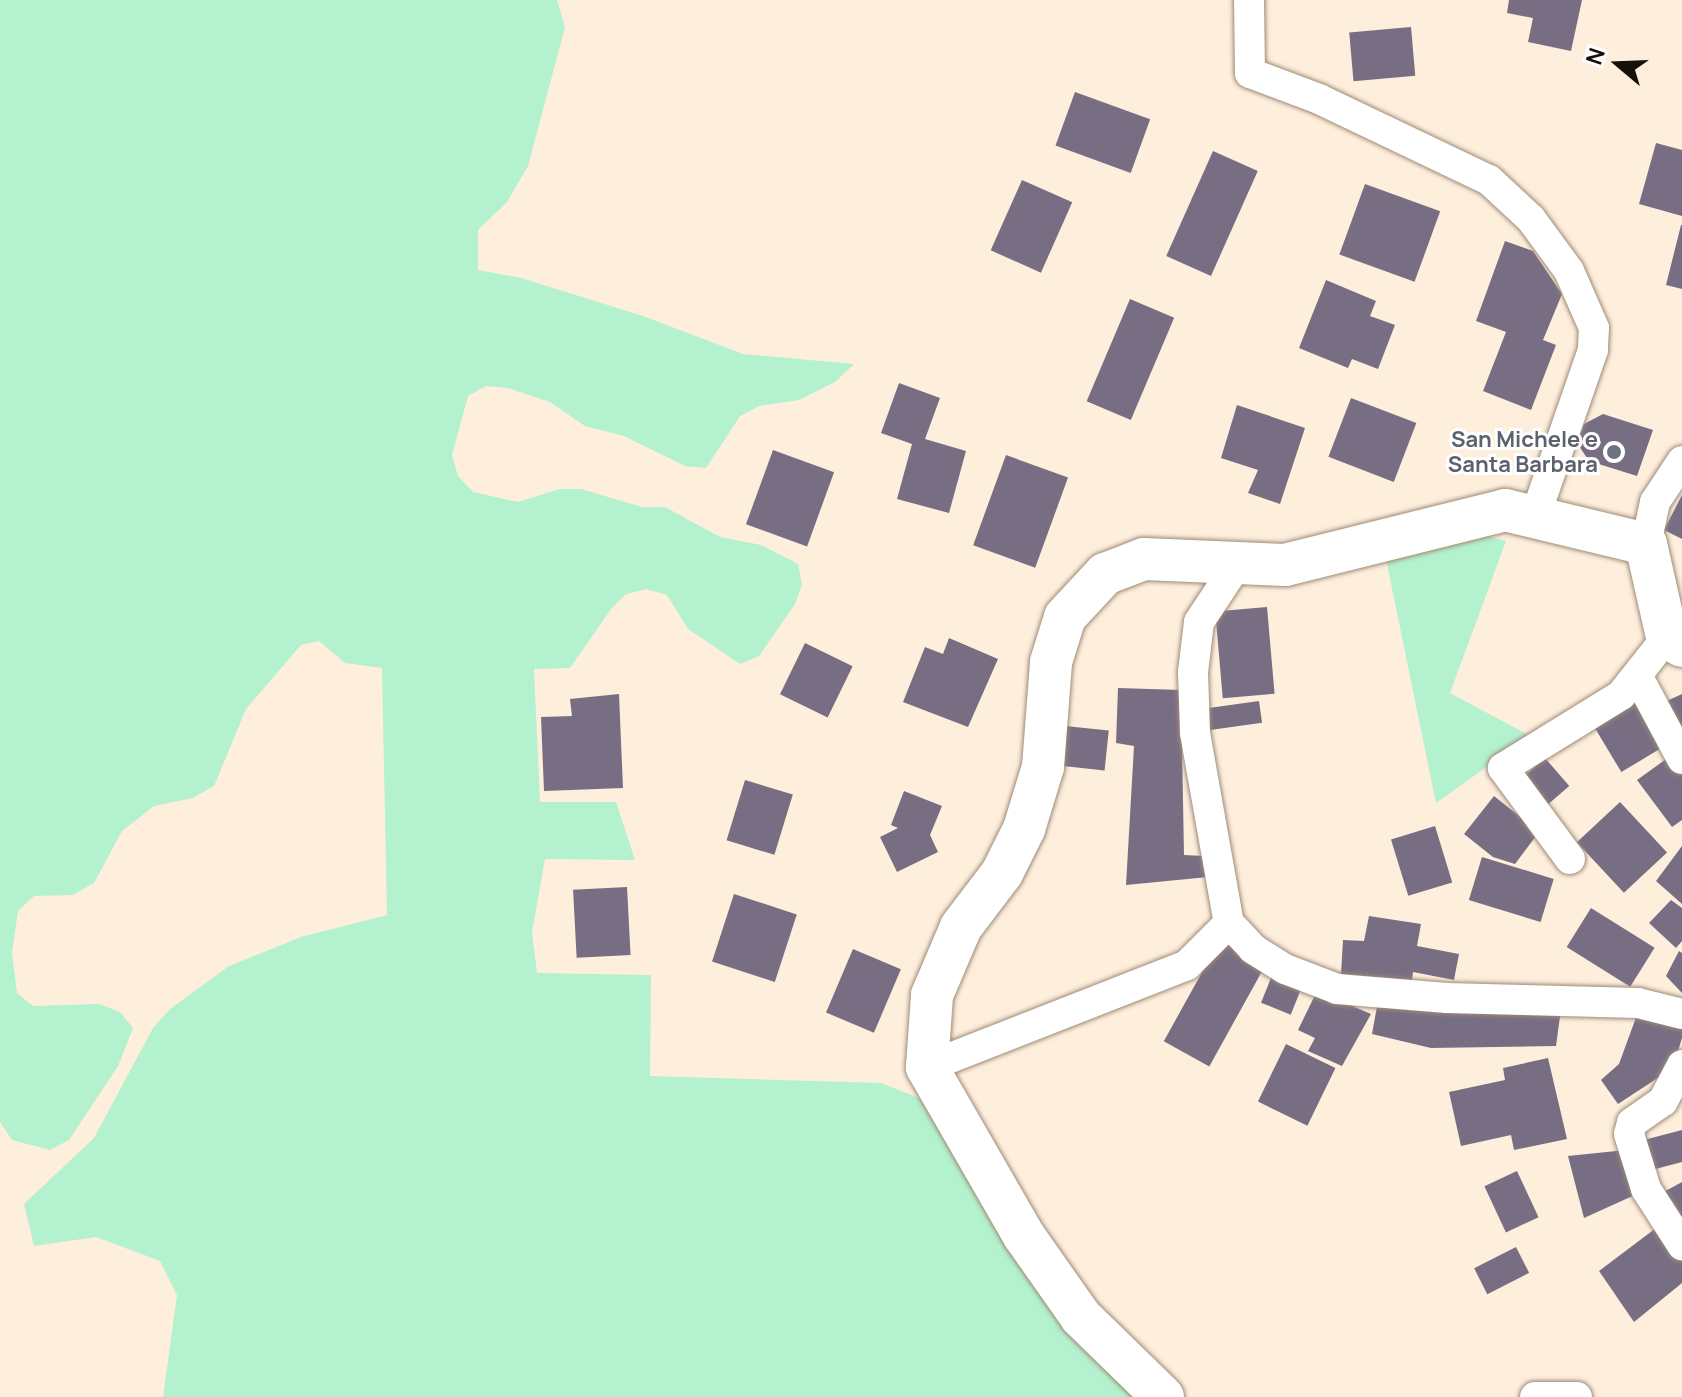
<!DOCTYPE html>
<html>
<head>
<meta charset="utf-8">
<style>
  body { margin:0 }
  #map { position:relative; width:1682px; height:1397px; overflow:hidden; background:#feeedc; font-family:Manrope,sans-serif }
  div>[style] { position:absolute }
  .green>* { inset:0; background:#b4f1ce }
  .building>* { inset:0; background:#786e84; transform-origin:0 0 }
  .roads { filter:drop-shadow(0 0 2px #9c8b76) drop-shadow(0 0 2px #9c8b76) }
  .street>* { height:30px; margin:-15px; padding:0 15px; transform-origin:15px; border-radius:15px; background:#fff }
  .secondary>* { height:42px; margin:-21px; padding:0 21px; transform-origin:21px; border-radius:21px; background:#fff }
  .dots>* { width:22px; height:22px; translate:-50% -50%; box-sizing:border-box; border:4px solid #fff; border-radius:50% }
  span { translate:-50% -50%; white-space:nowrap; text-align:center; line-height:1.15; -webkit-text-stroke:6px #fff; paint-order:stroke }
  .worship-label { font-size:22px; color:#5b616d; font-weight:700 }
  .right { translate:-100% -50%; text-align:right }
  .north { position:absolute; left:1578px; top:24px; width:80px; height:80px; -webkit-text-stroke:6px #fff; paint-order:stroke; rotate:289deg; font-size:22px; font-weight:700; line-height:32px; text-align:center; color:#161008 }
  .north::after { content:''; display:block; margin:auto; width:28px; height:36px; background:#161008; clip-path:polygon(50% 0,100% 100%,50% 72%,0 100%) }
</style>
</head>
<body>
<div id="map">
  <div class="green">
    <div style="clip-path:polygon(0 0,557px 0,565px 27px,528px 166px,507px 202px,478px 230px,478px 270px,521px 278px,643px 316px,743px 354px,854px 364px,835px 382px,799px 400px,759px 406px,740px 416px,706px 468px,685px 466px,624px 436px,585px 426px,550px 402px,508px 388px,486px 386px,468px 396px,452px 455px,458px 476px,473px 492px,518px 502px,560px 489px,581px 489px,642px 507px,665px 507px,720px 537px,761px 545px,798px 564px,802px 585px,795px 604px,759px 656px,740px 664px,688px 629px,667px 595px,646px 589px,626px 594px,611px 609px,570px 668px,534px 669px,540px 802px,616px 802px,635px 860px,545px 859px,532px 932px,537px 973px,651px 975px,650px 1076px,881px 1083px,919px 1098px,1135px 1397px,163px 1397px,177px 1295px,160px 1261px,96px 1237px,34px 1246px,24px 1204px,94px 1138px,153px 1028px,170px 1009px,229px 966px,301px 937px,387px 915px,382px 668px,345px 663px,319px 641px,301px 645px,246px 709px,214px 786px,193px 798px,154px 806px,122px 831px,94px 883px,73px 895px,34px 896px,18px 911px,12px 952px,17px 993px,33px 1006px,99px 1004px,120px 1012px,133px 1028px,118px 1066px,69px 1140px,50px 1150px,12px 1140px,0 1122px)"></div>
    <div style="clip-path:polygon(1478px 534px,1506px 541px,1450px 693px,1530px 736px,1436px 803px,1386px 559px)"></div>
  </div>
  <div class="building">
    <div style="clip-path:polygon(1509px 0,1582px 0,1571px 51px,1528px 42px,1533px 18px,1507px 13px)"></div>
    <div style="left:1411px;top:27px;width:49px;height:62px;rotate:85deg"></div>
    <div style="left:1075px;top:92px;width:80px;height:57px;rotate:20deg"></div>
    <div style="clip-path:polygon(1656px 143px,1682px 150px,1682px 216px,1639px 204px)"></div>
    <div style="left:1213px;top:151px;width:49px;height:115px;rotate:24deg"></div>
    <div style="left:1022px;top:180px;width:55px;height:77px;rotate:24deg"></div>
    <div style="left:1365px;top:184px;width:80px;height:75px;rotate:20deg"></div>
    <div style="clip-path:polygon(1681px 225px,1682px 225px,1682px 289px,1666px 285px)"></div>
    <div style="clip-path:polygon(1505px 241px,1533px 251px,1562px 294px,1543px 340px,1556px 345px,1531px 410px,1483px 391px,1506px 332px,1476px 321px)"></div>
    <div style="clip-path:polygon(1326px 280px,1376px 301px,1370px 316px,1395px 325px,1378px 369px,1352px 359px,1348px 368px,1299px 348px)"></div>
    <div style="left:1130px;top:299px;width:48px;height:111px;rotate:23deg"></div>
    <div style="clip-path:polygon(899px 383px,940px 398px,925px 439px,966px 451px,949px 513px,897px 499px,912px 444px,881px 433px)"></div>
    <div style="left:1351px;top:398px;width:70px;height:63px;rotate:21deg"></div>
    <div style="clip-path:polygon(1237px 405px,1305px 428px,1280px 504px,1248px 493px,1258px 470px,1221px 458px)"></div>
    <div style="clip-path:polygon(1603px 414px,1653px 430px,1637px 476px,1589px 461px,1577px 443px,1584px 424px)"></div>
    <div style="left:773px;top:450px;width:65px;height:79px;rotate:20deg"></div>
    <div style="left:1006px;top:455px;width:66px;height:96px;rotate:20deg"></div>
    <div style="clip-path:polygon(1682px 495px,1682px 539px,1664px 530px)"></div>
    <div style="left:1267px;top:607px;width:87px;height:52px;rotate:85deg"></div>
    <div style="clip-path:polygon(949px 638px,998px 659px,968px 727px,903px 702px,925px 647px,943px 654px)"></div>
    <div style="left:805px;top:643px;width:53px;height:57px;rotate:26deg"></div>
    <div style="clip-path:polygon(1118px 688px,1181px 690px,1184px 855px,1204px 856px,1208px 877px,1126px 885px,1134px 746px,1116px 743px)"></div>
    <div style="clip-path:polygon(619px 694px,623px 788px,544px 791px,541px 717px,572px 716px,570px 699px)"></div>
    <div style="clip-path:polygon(1682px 694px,1682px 741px,1658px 705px)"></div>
    <div style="left:1634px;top:698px;width:57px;height:49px;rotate:59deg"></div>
    <div style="left:1259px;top:701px;width:22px;height:56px;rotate:82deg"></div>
    <div style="left:1065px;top:726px;width:44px;height:40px;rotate:6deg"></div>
    <div style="clip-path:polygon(1669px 757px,1682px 775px,1682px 820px,1672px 827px,1637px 780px)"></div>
    <div style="left:1545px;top:758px;width:37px;height:28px;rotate:49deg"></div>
    <div style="left:745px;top:780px;width:50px;height:63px;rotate:17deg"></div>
    <div style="clip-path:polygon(904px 791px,942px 806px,930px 835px,938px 852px,897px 872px,880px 837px,898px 828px,891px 825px)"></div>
    <div style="clip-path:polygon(1494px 796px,1539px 832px,1515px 864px,1493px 857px,1464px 834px)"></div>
    <div style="left:1620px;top:802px;width:69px;height:59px;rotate:47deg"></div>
    <div style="left:1435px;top:826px;width:59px;height:46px;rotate:73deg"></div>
    <div style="clip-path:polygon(1682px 846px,1682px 904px,1656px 881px)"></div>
    <div style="left:1482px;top:857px;width:75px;height:45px;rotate:17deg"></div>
    <div style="left:627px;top:887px;width:68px;height:54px;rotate:87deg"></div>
    <div style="left:734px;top:894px;width:66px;height:71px;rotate:18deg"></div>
    <div style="clip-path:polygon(1671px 900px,1682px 908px,1682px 941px,1676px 948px,1649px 923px)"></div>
    <div style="left:1591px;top:908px;width:75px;height:46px;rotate:32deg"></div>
    <div style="clip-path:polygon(1369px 916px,1421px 924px,1417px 946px,1459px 954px,1454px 980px,1413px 972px,1412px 980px,1341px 974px,1343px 940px,1364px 941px)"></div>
    <div style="left:1221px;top:938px;width:52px;height:118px;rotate:29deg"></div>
    <div style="left:853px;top:949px;width:52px;height:69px;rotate:23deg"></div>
    <div style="clip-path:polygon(1679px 951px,1682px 953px,1682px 993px,1666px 976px)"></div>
    <div style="left:1273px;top:973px;width:32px;height:32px;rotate:22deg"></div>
    <div style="clip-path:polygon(1317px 991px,1371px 1014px,1342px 1066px,1308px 1051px,1315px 1038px,1298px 1030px)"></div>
    <div style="clip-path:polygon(1378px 1001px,1561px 1009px,1556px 1046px,1431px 1048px,1372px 1034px)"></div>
    <div style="clip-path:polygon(1638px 1012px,1682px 1024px,1682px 1038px,1673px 1068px,1618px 1104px,1601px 1080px,1619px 1064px)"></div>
    <div style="left:1286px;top:1044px;width:55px;height:64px;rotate:26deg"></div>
    <div style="clip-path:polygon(1548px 1058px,1567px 1139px,1514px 1150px,1511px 1135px,1461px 1146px,1449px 1092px,1505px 1080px,1503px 1068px)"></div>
    <div style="clip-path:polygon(1682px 1130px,1682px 1162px,1648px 1171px,1640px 1141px)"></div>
    <div style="clip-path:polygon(1626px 1150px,1637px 1194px,1584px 1218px,1568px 1156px)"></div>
    <div style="left:1517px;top:1171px;width:51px;height:36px;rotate:65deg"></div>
    <div style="clip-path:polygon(1682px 1182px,1682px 1222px,1660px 1194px)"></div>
    <div style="clip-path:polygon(1660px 1225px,1682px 1259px,1682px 1283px,1634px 1322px,1599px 1271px)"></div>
    <div style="left:1516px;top:1247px;width:29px;height:47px;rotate:63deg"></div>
  </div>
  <div class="roads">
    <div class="street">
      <div style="left:1249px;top:0;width:73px;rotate:89.2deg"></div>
      <div style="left:1250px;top:73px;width:74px;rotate:20.6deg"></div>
      <div style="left:1319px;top:99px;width:188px;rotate:25.5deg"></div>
      <div style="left:1489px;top:180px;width:57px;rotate:42.9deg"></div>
      <div style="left:1531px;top:219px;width:64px;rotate:53.8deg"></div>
      <div style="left:1569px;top:271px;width:62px;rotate:66.3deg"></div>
      <div style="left:1594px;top:328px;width:22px;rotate:93deg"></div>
      <div style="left:1593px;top:350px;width:174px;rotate:109.2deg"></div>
      <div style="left:1646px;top:544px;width:43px;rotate:-77.9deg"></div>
      <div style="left:1655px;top:502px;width:49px;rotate:-56.6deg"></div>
      <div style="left:1236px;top:566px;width:67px;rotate:123.5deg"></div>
      <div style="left:1199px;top:622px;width:50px;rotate:96.8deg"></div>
      <div style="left:1193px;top:672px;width:61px;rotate:88.1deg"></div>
      <div style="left:1195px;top:733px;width:193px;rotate:79.9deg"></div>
      <div style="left:1229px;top:923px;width:35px;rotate:47deg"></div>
      <div style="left:1253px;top:949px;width:38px;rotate:32deg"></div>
      <div style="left:1285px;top:969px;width:56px;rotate:21deg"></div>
      <div style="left:1337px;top:989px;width:110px;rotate:4.7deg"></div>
      <div style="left:1447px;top:998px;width:191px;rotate:1.5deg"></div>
      <div style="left:1638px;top:1003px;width:45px;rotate:14deg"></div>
      <div style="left:1638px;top:677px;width:93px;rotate:61.8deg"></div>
      <div style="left:1570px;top:859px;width:113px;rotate:-126.4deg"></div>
      <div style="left:1503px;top:768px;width:139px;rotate:-31.7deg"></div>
      <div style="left:1621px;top:695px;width:74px;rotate:-51.6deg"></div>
      <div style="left:1682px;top:1065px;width:41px;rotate:117.8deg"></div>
      <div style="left:1663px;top:1101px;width:38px;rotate:145deg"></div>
      <div style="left:1632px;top:1123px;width:11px;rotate:105deg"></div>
      <div style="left:1629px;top:1134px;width:58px;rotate:72.8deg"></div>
      <div style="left:1646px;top:1189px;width:67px;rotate:57.3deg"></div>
      <div style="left:927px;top:1067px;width:279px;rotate:-21.4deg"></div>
      <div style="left:1187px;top:965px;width:59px;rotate:-45deg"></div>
      <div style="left:1535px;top:1397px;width:42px"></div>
    </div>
    <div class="secondary">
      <div style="left:1163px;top:1397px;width:115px;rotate:-135.7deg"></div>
      <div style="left:1081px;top:1317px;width:99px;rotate:-125.1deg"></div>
      <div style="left:1024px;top:1236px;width:195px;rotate:-119.9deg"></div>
      <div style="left:927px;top:1067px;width:72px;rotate:-86deg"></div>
      <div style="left:932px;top:995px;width:74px;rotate:-66.9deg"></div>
      <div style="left:961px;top:927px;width:68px;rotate:-52.8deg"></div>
      <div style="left:1002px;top:873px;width:49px;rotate:-63.4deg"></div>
      <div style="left:1024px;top:829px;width:65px;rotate:-73deg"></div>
      <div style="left:1043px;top:767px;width:105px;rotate:-85.6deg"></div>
      <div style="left:1051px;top:662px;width:47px;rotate:-72.7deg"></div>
      <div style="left:1065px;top:617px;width:59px;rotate:-47.1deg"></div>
      <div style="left:1105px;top:574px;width:42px;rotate:-21deg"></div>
      <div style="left:1144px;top:559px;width:141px;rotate:2.4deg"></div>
      <div style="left:1285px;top:565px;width:227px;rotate:-14deg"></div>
      <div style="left:1505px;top:510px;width:145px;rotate:13.6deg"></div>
      <div style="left:1646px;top:544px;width:95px;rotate:77.3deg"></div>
      <div style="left:1667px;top:637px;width:17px;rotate:31deg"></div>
    </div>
  </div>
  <div class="dots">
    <div style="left:1614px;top:452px;background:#6b7280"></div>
  </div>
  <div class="worship-label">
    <span class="right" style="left:1598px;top:452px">San Michele e<br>Santa Barbara</span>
  </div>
  <div class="north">N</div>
</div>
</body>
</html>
